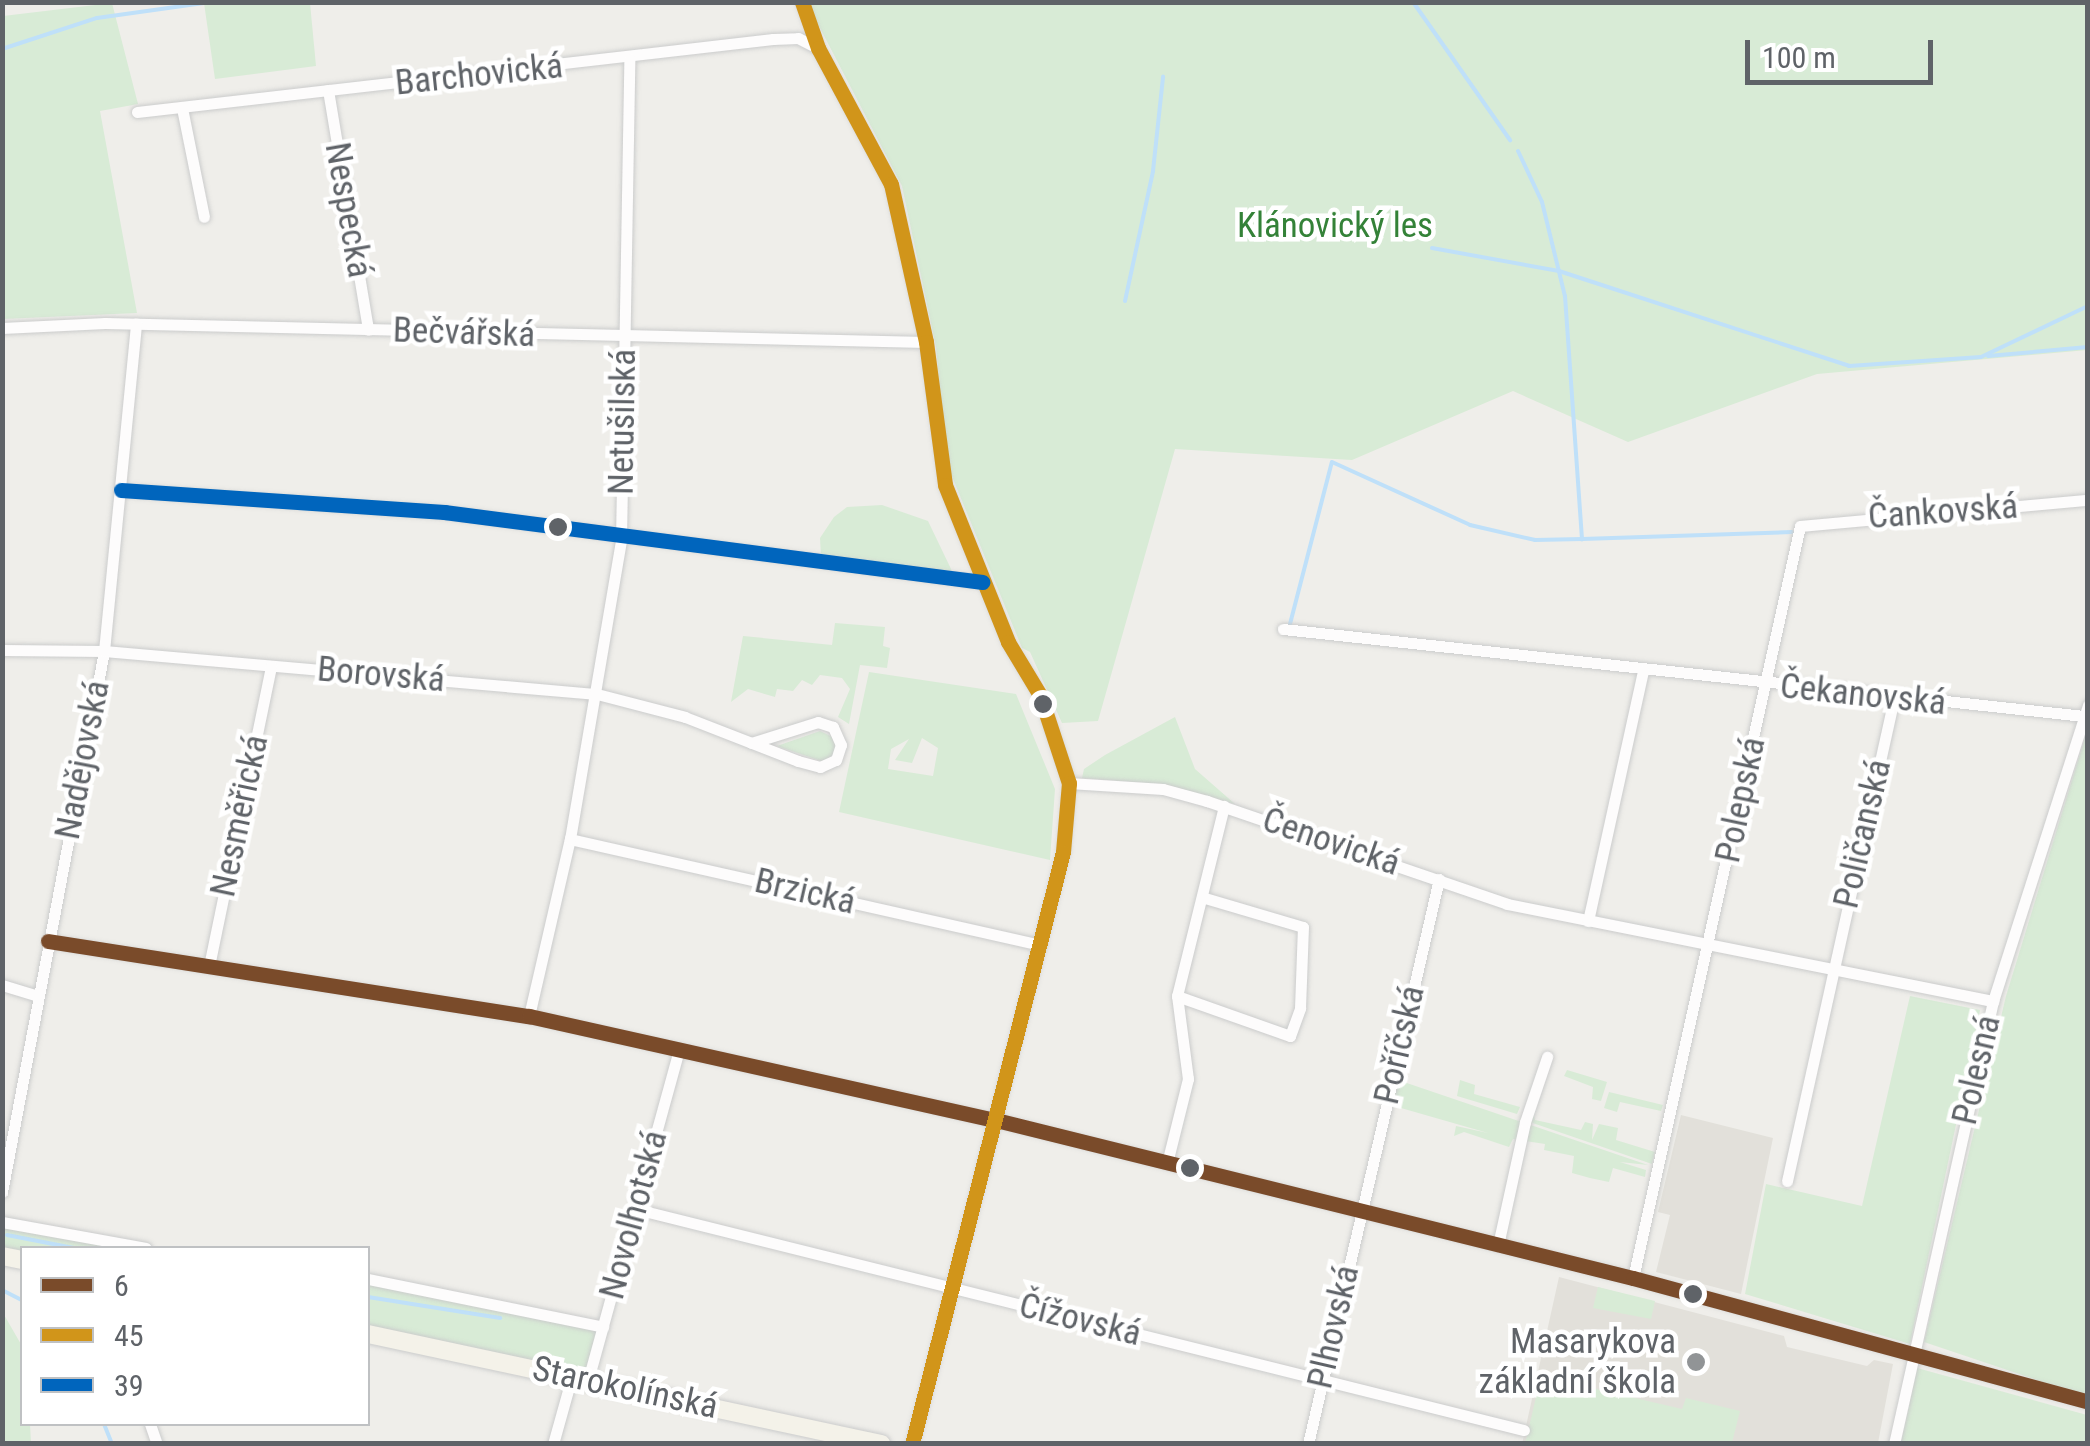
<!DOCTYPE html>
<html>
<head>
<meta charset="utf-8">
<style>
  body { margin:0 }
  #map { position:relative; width:2090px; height:1446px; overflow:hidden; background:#efeeea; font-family:"Roboto Condensed",sans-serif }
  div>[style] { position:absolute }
  .education>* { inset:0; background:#e2e0da }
  .green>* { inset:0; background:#d8ebd6; transform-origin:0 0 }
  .stream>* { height:4px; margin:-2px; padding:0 2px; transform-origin:2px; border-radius:2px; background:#bfe0f9 }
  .roads { filter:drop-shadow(0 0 2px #cbcccc) drop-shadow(0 0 2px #cbcccc) }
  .street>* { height:11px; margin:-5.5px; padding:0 5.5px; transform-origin:5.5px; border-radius:5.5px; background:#fdfcfc }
  .primary>* { height:18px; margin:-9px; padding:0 9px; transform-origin:9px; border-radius:9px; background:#f4f2e9 }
  .bus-1>* { height:15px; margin:-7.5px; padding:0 7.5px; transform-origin:7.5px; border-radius:7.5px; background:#7a4b2a }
  .bus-2>* { height:15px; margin:-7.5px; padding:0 7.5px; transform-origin:7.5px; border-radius:7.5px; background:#d1951a }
  .bus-3>* { height:15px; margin:-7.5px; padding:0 7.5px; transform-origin:7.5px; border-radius:7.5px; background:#0065bd }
  .dots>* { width:28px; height:28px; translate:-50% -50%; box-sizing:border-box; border:5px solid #fff; border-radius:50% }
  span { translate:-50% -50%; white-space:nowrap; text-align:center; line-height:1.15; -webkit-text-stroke:9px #fff; paint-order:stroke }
  .street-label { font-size:35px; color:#5f6368 }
  .park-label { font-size:35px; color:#348238 }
  .poi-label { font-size:35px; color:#5f6368 }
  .right { translate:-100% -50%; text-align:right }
  .frame { position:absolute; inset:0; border:5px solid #5f6368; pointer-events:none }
  .legend { position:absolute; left:20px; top:1246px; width:350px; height:180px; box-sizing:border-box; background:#fff; border:2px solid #bfc1c3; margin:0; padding:12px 18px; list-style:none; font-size:30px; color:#5f6368 }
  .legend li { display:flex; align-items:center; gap:20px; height:50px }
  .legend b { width:50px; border:2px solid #bfc1c3 }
  .scale { position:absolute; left:1745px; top:40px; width:188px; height:45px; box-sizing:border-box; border:5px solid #5f6368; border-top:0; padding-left:12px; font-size:30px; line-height:35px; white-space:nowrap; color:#5f6368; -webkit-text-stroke:8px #fff; paint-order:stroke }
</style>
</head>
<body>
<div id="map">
  <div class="education">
    <div style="clip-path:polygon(1681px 1115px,1773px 1138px,1741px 1294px,1656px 1272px,1670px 1215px,1658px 1212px)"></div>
    <div style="clip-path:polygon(1559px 1277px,1784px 1336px,1787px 1347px,1867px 1366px,1874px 1360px,1893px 1364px,1878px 1443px,1522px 1444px)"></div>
  </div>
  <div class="green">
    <div style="clip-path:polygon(112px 3px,138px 104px,100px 111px,137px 313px,3px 319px,3px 16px)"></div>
    <div style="clip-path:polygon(204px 3px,310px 3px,316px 66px,215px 79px)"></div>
    <div style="clip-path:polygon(807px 3px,2087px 3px,2087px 350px,1817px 374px,1628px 442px,1513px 391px,1352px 460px,1175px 449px,1098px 721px,1062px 723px,1030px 652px,1022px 648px,947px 464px,936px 347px,902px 186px)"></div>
    <div style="clip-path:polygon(882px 505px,928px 521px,952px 571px,821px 556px,820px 538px,834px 517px,847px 507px)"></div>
    <div style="clip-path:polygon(835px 623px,885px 627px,883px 646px,890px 648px,887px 668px,860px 665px,849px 724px,838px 717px,850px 689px,842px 678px,820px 675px,812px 685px,802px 680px,793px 691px,777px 689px,775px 697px,748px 689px,731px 702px,743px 636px,832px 645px)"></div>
    <div style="clip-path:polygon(evenodd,869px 672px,1016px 694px,1055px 789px,1050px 860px,839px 812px,869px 672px,922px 738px,938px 748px,933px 776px,888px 769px,891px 749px,909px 739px,895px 760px,912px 763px,922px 738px)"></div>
    <div style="clip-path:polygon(1175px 717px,1195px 769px,1235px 804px,1167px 785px,1082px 778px,1084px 769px,1105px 755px)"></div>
    <div style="clip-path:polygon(820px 731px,835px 738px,835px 753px,824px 762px,777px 746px)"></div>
    <div style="clip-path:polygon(2087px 731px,2087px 1397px,1924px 1342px,2006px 996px)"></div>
    <div style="clip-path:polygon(1910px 996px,1980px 1010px,1910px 1344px,1745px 1294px,1766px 1184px,1862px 1206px)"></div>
    <div style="clip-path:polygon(1567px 1070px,1607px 1082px,1601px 1101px,1592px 1099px,1593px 1087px,1564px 1076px)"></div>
    <div style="clip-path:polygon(1392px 1078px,1648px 1165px,1620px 1162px,1646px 1170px,1645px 1177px,1613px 1168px,1609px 1182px,1590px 1178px,1572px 1173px,1574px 1156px,1544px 1150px,1545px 1144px,1513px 1139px,1509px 1147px,1464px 1132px,1454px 1136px,1456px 1126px,1488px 1133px,1387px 1104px)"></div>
    <div style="clip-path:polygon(1460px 1080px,1475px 1085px,1474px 1094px,1520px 1107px,1517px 1114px,1457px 1096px)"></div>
    <div style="clip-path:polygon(1609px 1092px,1663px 1105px,1661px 1111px,1620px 1102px,1617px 1112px,1604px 1108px)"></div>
    <div style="clip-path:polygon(1533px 1111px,1535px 1120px,1581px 1130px,1585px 1122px,1593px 1124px,1592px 1140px,1599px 1124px,1618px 1128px,1616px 1140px,1655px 1152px,1652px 1164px,1527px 1121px)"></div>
    <div style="clip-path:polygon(2px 1222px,150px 1248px,22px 1248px,22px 1260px,3px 1256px)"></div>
    <div style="left:368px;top:1280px;width:240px;height:53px;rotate:11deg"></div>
    <div style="clip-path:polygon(1598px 1287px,1655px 1301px,1651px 1319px,1593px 1308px)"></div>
    <div style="clip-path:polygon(3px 1313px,22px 1346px,22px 1424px,30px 1424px,31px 1443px,3px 1443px)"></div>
    <div style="clip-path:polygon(1917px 1368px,2087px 1415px,2087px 1443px,1901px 1443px)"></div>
    <div style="clip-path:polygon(1541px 1376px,1682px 1409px,1686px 1398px,1740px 1411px,1732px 1443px,1525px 1444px)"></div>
  </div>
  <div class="stream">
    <div style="left:1413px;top:2px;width:169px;rotate:54.9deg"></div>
    <div style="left:2px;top:49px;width:100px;rotate:-18.1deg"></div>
    <div style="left:97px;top:18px;width:115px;rotate:-8deg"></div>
    <div style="left:1518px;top:151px;width:56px;rotate:64.8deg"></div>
    <div style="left:1542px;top:202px;width:97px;rotate:76.3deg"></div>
    <div style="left:1565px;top:296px;width:244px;rotate:86deg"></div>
    <div style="left:1582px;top:539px;width:210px;rotate:-1.9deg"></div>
    <div style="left:1432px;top:248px;width:129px;rotate:10.3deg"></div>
    <div style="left:1559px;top:271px;width:305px;rotate:18.1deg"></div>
    <div style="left:1849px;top:366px;width:132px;rotate:-3.9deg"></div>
    <div style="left:1981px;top:357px;width:119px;rotate:-25.5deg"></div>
    <div style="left:1125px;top:301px;width:133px;rotate:-77.8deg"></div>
    <div style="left:1153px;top:171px;width:95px;rotate:-83.9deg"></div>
    <div style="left:1988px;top:356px;width:100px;rotate:-5.1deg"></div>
    <div style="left:1290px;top:624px;width:167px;rotate:-75.5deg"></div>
    <div style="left:1332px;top:462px;width:152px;rotate:24.5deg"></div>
    <div style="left:1470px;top:525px;width:67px;rotate:13deg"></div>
    <div style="left:1535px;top:540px;width:47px;rotate:-1.2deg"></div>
    <div style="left:7px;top:1235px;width:68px;rotate:11deg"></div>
    <div style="left:2px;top:1290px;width:22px;rotate:27deg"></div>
    <div style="left:368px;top:1297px;width:134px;rotate:9deg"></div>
    <div style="left:104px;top:1424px;width:22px;rotate:68deg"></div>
  </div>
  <div class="roads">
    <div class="street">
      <div style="left:802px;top:2px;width:49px;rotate:70.8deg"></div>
      <div style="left:818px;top:48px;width:154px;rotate:61.8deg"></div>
      <div style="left:891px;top:184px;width:162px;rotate:77.5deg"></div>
      <div style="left:926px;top:342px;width:144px;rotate:82.4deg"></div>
      <div style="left:945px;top:485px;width:169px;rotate:68.1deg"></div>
      <div style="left:1008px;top:642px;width:62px;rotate:58.9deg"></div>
      <div style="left:1040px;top:695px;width:93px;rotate:71.8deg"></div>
      <div style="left:1069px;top:783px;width:69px;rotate:95deg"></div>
      <div style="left:1063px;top:852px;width:611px;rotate:104.31deg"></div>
      <div style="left:328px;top:90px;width:243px;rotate:80.5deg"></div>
      <div style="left:182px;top:108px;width:111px;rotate:78.6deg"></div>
      <div style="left:137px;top:112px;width:640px;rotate:-6.55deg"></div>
      <div style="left:773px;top:39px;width:25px;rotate:-2deg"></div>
      <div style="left:798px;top:38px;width:22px;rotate:27deg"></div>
      <div style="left:2px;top:328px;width:103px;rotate:-2.8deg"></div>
      <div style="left:105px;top:323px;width:821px;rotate:1.33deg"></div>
      <div style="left:121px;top:490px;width:324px;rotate:3.9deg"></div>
      <div style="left:444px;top:512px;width:543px;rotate:7.41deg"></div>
      <div style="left:1283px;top:629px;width:806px;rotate:6.2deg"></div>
      <div style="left:2px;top:650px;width:102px;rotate:0.6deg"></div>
      <div style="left:104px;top:651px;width:495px;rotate:5deg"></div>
      <div style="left:597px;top:694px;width:91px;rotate:14.6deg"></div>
      <div style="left:685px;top:717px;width:121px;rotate:21.3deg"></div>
      <div style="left:798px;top:761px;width:23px;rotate:15deg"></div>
      <div style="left:820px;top:767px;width:17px;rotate:-24deg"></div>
      <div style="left:836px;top:760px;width:16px;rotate:-72deg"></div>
      <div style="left:841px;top:745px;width:20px;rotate:-114deg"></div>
      <div style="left:833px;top:727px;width:16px;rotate:-162deg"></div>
      <div style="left:818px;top:722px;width:70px;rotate:162.6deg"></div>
      <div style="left:1069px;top:783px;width:94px;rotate:3.7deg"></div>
      <div style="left:1163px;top:789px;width:46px;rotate:15.3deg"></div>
      <div style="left:1207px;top:801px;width:317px;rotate:18.9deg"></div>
      <div style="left:1507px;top:904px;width:496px;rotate:11.3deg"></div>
      <div style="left:570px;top:839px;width:482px;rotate:12.7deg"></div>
      <div style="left:1588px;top:921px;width:256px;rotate:-77.6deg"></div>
      <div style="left:48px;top:941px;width:487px;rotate:8.9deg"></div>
      <div style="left:529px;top:1016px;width:478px;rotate:12.6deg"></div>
      <div style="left:996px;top:1120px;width:656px;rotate:13.93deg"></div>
      <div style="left:1633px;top:1278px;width:472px;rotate:15.2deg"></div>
      <div style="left:209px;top:966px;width:306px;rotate:-78.3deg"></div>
      <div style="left:2px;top:985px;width:37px;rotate:17deg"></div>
      <div style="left:1177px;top:996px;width:120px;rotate:19.5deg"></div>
      <div style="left:1290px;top:1036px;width:30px;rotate:-70deg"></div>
      <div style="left:1300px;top:1008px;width:81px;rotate:-87.9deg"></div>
      <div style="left:1303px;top:927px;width:105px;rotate:-163.5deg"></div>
      <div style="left:529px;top:1016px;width:182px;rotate:-77deg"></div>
      <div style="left:570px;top:839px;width:303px;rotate:-80.3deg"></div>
      <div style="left:621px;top:540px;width:481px;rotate:-89deg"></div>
      <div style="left:1167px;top:1163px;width:87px;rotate:-76deg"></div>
      <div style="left:1188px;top:1079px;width:84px;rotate:-97.5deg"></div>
      <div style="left:1177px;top:996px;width:196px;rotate:-76.1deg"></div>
      <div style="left:1787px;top:1181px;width:494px;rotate:-77.5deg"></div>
      <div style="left:2px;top:1192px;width:551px;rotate:-79.32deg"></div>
      <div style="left:104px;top:651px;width:329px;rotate:-84.4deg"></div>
      <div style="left:636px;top:1209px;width:915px;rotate:13.98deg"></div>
      <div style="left:2px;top:1222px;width:146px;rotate:10.2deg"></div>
      <div style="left:1498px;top:1245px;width:126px;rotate:-77.6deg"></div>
      <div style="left:1525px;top:1122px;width:69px;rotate:-71.3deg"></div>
      <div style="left:1633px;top:1278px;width:770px;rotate:-77.48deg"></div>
      <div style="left:1800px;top:526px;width:289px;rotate:-5.2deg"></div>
      <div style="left:368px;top:1279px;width:240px;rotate:11.5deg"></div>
      <div style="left:588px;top:1380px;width:343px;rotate:-74.6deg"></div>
      <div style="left:150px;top:1424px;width:21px;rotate:71deg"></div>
      <div style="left:553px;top:1444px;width:71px;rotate:-74.4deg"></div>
      <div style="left:1308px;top:1444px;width:580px;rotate:-76.95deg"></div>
      <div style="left:1894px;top:1444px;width:454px;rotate:-77.4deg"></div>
      <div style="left:1993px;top:1001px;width:311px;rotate:-72.2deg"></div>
    </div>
    <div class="primary">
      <div style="left:2px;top:1256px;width:20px;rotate:11deg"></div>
      <div style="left:368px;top:1334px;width:525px;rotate:12.1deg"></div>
    </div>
  </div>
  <div class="bus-1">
    <div style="left:48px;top:941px;width:487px;rotate:8.9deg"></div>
    <div style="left:529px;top:1016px;width:478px;rotate:12.6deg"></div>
    <div style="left:996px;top:1120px;width:656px;rotate:13.93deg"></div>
    <div style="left:1633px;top:1278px;width:472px;rotate:15.2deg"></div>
  </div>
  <div class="bus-2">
    <div style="left:802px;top:2px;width:49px;rotate:70.8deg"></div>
    <div style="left:818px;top:48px;width:154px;rotate:61.8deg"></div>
    <div style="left:891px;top:184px;width:162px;rotate:77.5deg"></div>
    <div style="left:926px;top:342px;width:144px;rotate:82.4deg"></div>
    <div style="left:945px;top:485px;width:169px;rotate:68.1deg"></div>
    <div style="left:1008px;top:642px;width:62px;rotate:58.9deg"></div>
    <div style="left:1040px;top:695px;width:93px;rotate:71.8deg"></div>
    <div style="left:1069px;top:783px;width:69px;rotate:95deg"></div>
    <div style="left:1063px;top:852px;width:611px;rotate:104.31deg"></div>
  </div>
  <div class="bus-3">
    <div style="left:121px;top:490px;width:324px;rotate:3.9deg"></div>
    <div style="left:444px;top:512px;width:543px;rotate:7.41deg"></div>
  </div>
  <div class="dots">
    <div style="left:558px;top:527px;background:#5f6368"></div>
    <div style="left:1043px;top:704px;background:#5f6368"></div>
    <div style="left:1190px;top:1168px;background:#5f6368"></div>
    <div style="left:1693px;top:1294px;background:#5f6368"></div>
    <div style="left:1696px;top:1362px;background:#919496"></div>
  </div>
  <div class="street-label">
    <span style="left:479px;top:75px;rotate:-6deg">Barchovická</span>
    <span style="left:348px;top:210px;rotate:80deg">Nespecká</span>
    <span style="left:464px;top:333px;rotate:2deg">Bečvářská</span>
    <span style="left:623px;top:422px;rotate:-89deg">Netušilská</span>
    <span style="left:1943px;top:512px;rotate:-4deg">Čankovská</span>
    <span style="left:381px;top:675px;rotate:5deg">Borovská</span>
    <span style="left:1863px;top:695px;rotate:6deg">Čekanovská</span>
    <span style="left:83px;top:760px;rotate:-79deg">Nadějovská</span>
    <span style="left:1741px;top:800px;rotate:-78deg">Polepská</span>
    <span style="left:240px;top:816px;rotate:-78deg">Nesměřická</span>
    <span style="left:1863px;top:834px;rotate:-77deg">Poličanská</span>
    <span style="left:1331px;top:842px;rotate:19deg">Čenovická</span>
    <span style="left:805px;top:892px;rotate:13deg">Brzická</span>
    <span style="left:1400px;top:1045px;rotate:-77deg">Poříčská</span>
    <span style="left:1977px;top:1070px;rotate:-77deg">Polesná</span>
    <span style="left:634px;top:1215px;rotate:-75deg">Novolhotská</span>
    <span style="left:1080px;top:1320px;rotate:14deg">Čížovská</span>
    <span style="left:1334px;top:1327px;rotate:-77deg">Plhovská</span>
    <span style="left:625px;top:1388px;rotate:12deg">Starokolínská</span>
  </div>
  <div class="park-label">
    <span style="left:1335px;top:226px">Klánovický les</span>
  </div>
  <div class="poi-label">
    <span class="right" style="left:1676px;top:1362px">Masarykova<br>základní škola</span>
  </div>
  <div class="frame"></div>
  <ul class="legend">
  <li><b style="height:12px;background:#7a4b2a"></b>6</li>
  <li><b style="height:12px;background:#d1951a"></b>45</li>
  <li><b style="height:12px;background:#0065bd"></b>39</li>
  </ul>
  <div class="scale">100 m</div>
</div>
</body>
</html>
